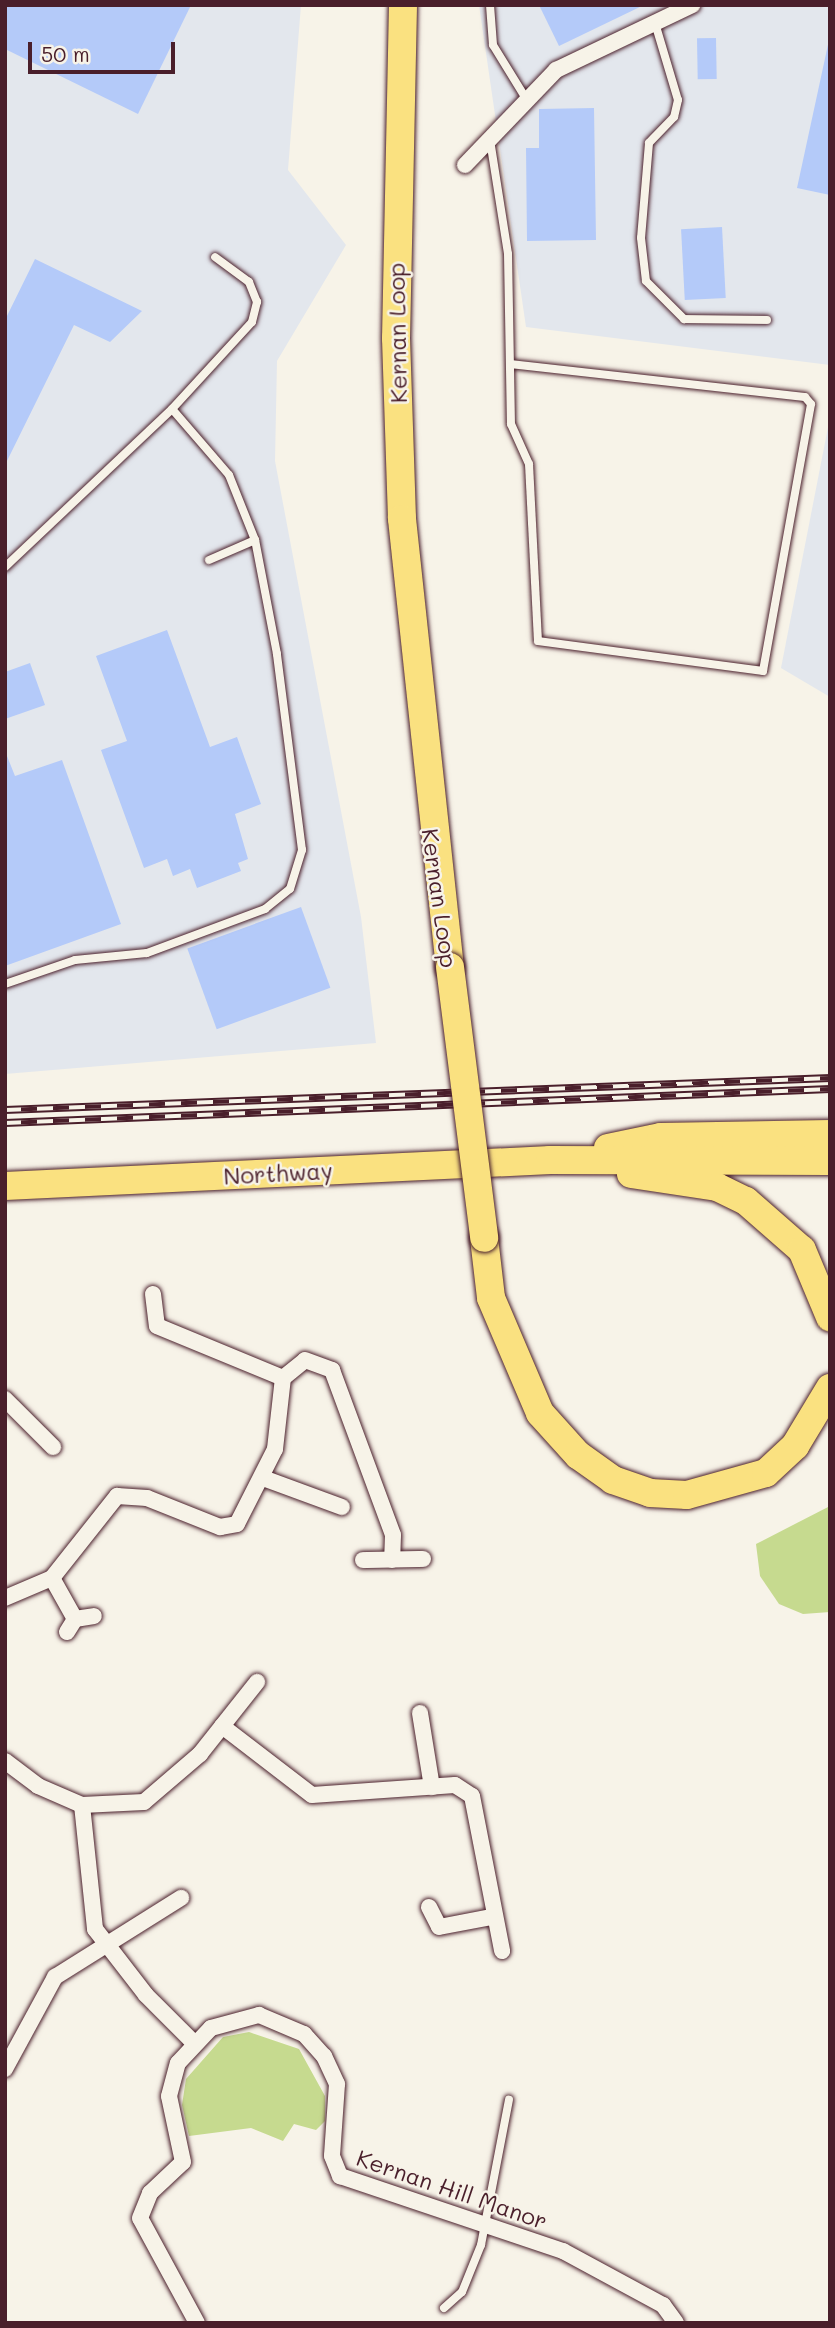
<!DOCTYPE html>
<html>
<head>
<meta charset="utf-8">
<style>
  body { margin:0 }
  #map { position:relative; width:835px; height:2328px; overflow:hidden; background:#f7f3e8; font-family:Mali,sans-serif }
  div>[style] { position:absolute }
  .built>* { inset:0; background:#e3e7ed }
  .green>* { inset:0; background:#c6da8f }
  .building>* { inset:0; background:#b4caf9; transform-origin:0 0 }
  .roads { filter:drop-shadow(0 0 2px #4a1f2b) drop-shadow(0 0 2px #4a1f2b) }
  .service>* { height:8px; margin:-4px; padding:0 4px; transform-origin:4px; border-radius:4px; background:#f7f3e8 }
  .minor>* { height:16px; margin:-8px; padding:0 8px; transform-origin:8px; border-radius:8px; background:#f7f3e8 }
  .trunk>* { height:28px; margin:-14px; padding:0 14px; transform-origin:14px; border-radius:14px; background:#fae180 }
  .rail>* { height:8px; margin-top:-4px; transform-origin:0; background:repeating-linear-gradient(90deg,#f7f3e8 0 16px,#4a1f2b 0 32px); box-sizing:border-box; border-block:2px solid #4a1f2b }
  .bridges { filter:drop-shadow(0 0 2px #4a1f2b) drop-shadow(0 0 2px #4a1f2b) }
  .trunk-bridge>* { height:28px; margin:-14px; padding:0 14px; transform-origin:14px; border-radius:14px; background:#fae180 }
  span { translate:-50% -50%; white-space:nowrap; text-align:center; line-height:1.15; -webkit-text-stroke:5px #f7f3e8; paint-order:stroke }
  .street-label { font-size:23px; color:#4a1f2b }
  .frame { position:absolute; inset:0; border:7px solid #4a1f2b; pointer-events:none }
  .scale { position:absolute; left:28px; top:42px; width:147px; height:32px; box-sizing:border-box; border:4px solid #4a1f2b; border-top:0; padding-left:9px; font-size:21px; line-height:24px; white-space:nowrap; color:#4a1f2b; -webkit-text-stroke:5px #f7f3e8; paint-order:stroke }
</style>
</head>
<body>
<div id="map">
  <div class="built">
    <div style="clip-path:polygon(5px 5px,301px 5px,288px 170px,346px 245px,277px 361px,275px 461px,361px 917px,376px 1043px,5px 1074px)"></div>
    <div style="clip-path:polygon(479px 5px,830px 5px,830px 365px,526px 327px)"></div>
    <div style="clip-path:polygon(830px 417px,830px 697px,781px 668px)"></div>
  </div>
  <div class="green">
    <div style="clip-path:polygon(830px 1506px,830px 1612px,803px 1614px,779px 1604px,760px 1576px,756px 1544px)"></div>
    <div style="clip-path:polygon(249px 2032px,299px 2049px,325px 2096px,325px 2121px,316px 2130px,294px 2124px,283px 2141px,251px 2128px,189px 2136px,182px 2105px,186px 2079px,223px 2037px)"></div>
  </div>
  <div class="building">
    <div style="clip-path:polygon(5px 5px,191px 5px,138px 114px,5px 49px)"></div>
    <div style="clip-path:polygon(539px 5px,644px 5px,559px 46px)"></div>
    <div style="left:716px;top:38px;width:41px;height:19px;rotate:89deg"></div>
    <div style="clip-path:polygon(829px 40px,830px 40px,830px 195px,797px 188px)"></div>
    <div style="clip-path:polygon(594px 108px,596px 240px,527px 241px,526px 148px,539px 148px,539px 109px)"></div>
    <div style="left:722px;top:227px;width:71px;height:41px;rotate:87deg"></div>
    <div style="clip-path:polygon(35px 259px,142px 311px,110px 342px,74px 325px,5px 465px,5px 320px)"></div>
    <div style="clip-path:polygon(167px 630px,210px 747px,237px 737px,261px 804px,235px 814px,248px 859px,238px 863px,241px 871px,197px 888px,190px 869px,173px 876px,167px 859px,144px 868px,101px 750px,127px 741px,96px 656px)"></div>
    <div style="clip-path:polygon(30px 663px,45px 705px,5px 719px,5px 672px)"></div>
    <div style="clip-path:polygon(5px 751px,15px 776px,62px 760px,121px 924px,5px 966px)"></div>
    <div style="left:301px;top:907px;width:86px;height:121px;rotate:70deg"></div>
  </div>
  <div class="roads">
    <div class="service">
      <div style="left:490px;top:5px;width:40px;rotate:85.7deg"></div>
      <div style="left:493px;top:45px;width:61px;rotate:58.4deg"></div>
      <div style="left:655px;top:23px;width:80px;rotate:73.4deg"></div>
      <div style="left:678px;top:100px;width:17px;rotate:103deg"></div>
      <div style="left:674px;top:117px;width:36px;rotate:134deg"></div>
      <div style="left:649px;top:143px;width:95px;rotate:94.8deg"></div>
      <div style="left:641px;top:238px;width:43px;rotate:83.4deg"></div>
      <div style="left:646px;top:281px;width:54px;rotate:45deg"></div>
      <div style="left:684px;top:319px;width:83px;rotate:0.7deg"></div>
      <div style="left:490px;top:140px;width:115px;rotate:81deg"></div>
      <div style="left:508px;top:254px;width:170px;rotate:89deg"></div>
      <div style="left:511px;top:424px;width:44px;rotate:65.8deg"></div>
      <div style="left:529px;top:464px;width:177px;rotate:87.1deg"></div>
      <div style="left:538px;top:641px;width:227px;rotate:7.6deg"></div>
      <div style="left:763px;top:671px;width:271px;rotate:-79.8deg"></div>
      <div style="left:811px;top:404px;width:9px;rotate:-131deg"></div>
      <div style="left:805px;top:397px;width:295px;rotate:-173.6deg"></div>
      <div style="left:209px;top:560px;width:50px;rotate:-23.5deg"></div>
      <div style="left:5px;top:567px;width:230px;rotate:-43.4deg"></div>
      <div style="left:172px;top:409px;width:118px;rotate:-47.4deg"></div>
      <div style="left:252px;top:322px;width:21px;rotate:-76deg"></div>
      <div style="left:257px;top:302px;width:22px;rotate:-112deg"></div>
      <div style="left:249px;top:282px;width:42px;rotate:-143.7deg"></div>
      <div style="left:5px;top:984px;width:74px;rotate:-18.9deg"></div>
      <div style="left:75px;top:960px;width:72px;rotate:-5.6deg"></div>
      <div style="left:147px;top:953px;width:126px;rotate:-20.4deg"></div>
      <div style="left:265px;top:909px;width:32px;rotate:-39deg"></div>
      <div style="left:290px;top:889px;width:41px;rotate:-72.9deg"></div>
      <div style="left:302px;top:850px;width:198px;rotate:-97.3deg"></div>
      <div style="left:277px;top:654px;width:116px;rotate:-100.9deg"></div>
      <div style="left:255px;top:540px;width:70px;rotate:-111.8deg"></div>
      <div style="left:229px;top:475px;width:87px;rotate:-130.8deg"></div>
      <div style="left:444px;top:2308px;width:24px;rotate:-42deg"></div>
      <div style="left:462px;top:2292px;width:51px;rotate:-68deg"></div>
      <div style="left:481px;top:2245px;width:148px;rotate:-79.1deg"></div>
    </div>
    <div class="minor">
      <div style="left:465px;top:165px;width:132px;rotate:-46.2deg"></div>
      <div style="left:556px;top:70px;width:151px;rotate:-25.5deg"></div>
      <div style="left:153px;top:1294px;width:32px;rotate:83deg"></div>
      <div style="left:157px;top:1326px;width:136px;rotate:22.4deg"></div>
      <div style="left:5px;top:1399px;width:68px;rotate:45deg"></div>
      <div style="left:263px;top:1478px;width:84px;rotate:20.2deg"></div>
      <div style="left:363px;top:1560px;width:60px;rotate:-1deg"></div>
      <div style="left:52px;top:1578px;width:47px;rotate:60.7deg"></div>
      <div style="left:5px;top:1598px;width:51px;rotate:-23.1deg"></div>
      <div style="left:52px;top:1578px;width:105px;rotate:-51.6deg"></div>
      <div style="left:117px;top:1496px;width:30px;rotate:4deg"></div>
      <div style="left:147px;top:1498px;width:79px;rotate:21.7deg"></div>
      <div style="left:220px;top:1527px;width:17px;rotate:-10deg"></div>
      <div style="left:237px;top:1524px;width:84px;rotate:-63.1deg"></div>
      <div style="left:275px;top:1449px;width:71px;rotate:-83.6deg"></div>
      <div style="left:283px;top:1378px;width:28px;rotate:-39deg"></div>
      <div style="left:305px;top:1360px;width:29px;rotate:20deg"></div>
      <div style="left:332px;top:1370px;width:176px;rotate:69.7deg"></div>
      <div style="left:393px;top:1535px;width:25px;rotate:92deg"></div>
      <div style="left:67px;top:1632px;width:15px;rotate:-58deg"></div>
      <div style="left:75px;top:1619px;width:19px;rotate:-9deg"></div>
      <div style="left:420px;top:1713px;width:75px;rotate:80.8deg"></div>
      <div style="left:222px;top:1726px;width:113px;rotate:37.5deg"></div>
      <div style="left:312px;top:1795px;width:143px;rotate:-4deg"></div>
      <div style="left:455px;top:1785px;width:20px;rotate:33deg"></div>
      <div style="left:472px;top:1796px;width:158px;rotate:79deg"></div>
      <div style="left:5px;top:1761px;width:41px;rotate:37.1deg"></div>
      <div style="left:38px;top:1786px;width:48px;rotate:23.4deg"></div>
      <div style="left:82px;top:1805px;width:62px;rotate:-2.8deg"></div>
      <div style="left:144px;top:1802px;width:74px;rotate:-40.6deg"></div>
      <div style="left:200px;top:1754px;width:92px;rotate:-51.6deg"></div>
      <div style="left:82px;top:1805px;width:125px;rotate:84deg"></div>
      <div style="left:95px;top:1929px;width:83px;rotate:52.3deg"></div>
      <div style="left:146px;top:1995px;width:68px;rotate:45deg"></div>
      <div style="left:429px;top:1907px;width:22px;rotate:63deg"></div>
      <div style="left:439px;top:1927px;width:54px;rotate:-10.7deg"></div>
      <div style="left:5px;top:2069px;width:105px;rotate:-61.5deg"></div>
      <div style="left:55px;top:1977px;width:149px;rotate:-32.1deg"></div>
      <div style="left:197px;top:2323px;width:119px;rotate:-118.5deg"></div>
      <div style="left:140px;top:2218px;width:27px;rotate:-68deg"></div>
      <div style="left:150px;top:2193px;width:45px;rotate:-43.2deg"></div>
      <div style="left:183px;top:2162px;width:67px;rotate:-102deg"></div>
      <div style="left:169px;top:2096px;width:34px;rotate:-75deg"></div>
      <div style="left:178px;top:2063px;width:48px;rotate:-46.7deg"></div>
      <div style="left:211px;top:2028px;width:50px;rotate:-15.2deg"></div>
      <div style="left:259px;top:2015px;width:49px;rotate:22.9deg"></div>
      <div style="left:304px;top:2034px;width:30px;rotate:48deg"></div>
      <div style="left:324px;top:2056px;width:31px;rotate:65deg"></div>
      <div style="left:337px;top:2084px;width:72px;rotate:94deg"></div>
      <div style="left:332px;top:2156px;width:22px;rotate:68deg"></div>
      <div style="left:340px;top:2176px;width:235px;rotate:18.6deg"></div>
      <div style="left:563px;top:2251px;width:114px;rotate:28.4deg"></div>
      <div style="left:663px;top:2305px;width:22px;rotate:54deg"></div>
    </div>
    <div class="trunk">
      <div style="left:403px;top:5px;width:333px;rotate:91.2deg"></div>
      <div style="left:396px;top:338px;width:181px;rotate:88.1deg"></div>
      <div style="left:402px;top:519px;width:451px;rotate:83.9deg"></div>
      <div style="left:608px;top:1148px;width:54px;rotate:-11.7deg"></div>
      <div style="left:661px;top:1137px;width:169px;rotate:-1deg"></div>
      <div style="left:631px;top:1174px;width:87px;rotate:8.6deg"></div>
      <div style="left:717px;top:1187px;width:32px;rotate:26deg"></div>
      <div style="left:746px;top:1201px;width:74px;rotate:41.2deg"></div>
      <div style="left:802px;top:1250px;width:73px;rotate:67.3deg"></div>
      <div style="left:5px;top:1186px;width:546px;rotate:-2.73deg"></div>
      <div style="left:550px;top:1160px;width:280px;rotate:0.2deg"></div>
      <div style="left:484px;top:1238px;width:60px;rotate:83.3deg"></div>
      <div style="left:491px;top:1298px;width:125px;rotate:66.9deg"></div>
      <div style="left:540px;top:1413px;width:57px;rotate:47.9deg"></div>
      <div style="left:578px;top:1455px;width:43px;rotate:35.5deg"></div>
      <div style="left:613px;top:1480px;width:39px;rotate:19deg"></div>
      <div style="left:650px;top:1493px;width:37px;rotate:3deg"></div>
      <div style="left:687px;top:1495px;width:82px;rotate:-15.6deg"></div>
      <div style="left:766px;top:1473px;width:40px;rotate:-43deg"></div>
      <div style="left:795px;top:1446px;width:68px;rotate:-58.9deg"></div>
    </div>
  </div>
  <div class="rail">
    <div style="left:5px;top:1110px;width:826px;rotate:-2.22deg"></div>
    <div style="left:5px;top:1123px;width:826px;rotate:-2.36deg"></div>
  </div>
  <div class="bridges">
    <div class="trunk-bridge">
      <div style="left:450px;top:967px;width:273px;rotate:82.8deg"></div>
    </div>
  </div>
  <div class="street-label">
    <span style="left:397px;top:333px;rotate:-91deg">Kernan Loop</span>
    <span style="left:440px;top:898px;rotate:82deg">Kernan Loop</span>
    <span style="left:278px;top:1173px;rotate:-3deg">Northway</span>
    <span style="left:452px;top:2189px;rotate:19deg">Kernan Hill Manor</span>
  </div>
  <div class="frame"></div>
  <div class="scale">50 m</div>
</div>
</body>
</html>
